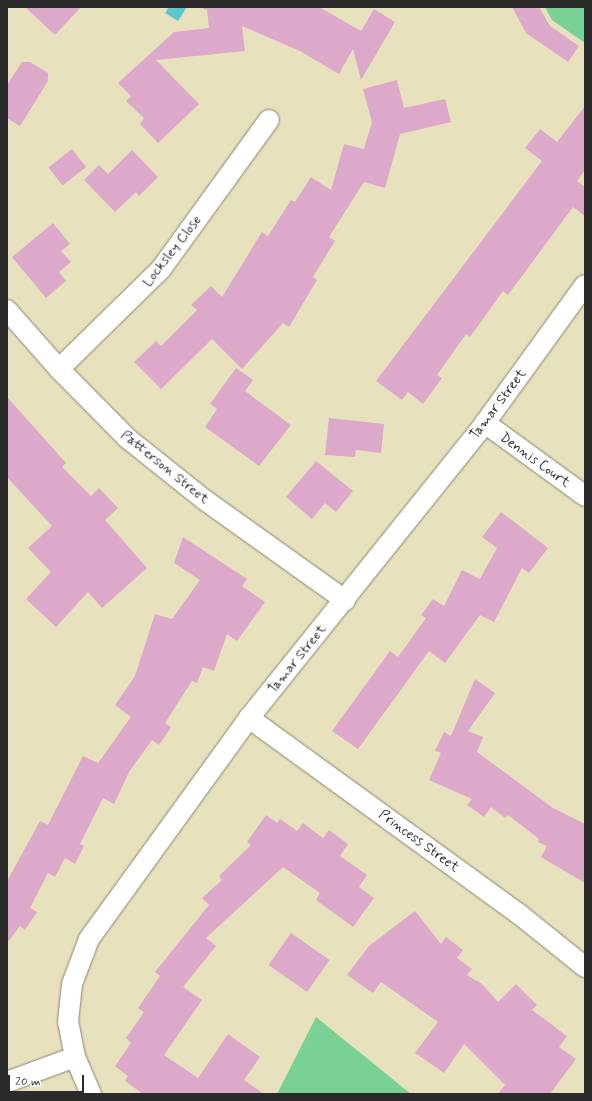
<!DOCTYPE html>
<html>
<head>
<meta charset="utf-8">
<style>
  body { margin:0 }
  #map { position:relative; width:592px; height:1101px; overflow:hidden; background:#e8e1be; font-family:Mynerve,sans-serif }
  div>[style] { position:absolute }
  .green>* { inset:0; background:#7ad196 }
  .water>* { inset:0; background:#5bc8d0 }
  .building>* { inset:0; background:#dca9cb; transform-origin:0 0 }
  .roads { filter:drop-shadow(0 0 1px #8a8674) drop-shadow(0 0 1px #8a8674) }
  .street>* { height:20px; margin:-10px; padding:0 10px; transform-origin:10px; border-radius:10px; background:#fff }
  span { translate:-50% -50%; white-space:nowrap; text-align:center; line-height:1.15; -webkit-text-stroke:3px #fff; paint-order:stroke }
  .street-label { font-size:14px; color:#2b2b2b }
  .frame { position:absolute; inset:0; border:8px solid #2b2b2b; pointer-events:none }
  .scale { position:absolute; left:8px; top:1075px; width:76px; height:18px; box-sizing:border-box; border:2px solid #2b2b2b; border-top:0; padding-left:5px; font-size:12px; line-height:14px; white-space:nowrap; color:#2b2b2b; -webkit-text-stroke:3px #fff; paint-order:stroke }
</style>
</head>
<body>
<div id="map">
  <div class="green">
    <div style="clip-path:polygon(545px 7px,585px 7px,585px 43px,552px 20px)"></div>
    <div style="clip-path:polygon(316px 1017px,411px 1094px,277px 1094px)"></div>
  </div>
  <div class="water">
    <div style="clip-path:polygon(169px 7px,187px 7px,178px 21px,165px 13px)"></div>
  </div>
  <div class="building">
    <div style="clip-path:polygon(25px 7px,81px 7px,55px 35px)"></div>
    <div style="clip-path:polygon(200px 7px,319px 7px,361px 31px,374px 9px,395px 22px,361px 80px,353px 49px,339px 74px,300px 51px,242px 26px,245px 51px,156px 60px,199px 104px,158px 143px,140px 124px,144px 118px,126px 101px,131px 96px,118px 83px,174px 32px,209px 28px,207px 10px)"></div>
    <div style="clip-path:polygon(512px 7px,539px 7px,550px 26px,579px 46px,568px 62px,526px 33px)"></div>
    <div style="clip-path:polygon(22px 62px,30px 62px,48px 73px,48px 81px,20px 126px,7px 118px,7px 85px)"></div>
    <div style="clip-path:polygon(397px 80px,404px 108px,445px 99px,451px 122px,400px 134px,385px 188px,364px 182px,329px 237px,335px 241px,313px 277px,317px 280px,289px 327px,283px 323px,242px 369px,212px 339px,161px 389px,134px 362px,156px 341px,161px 346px,197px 310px,191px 305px,211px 286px,222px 297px,262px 232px,268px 236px,291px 200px,295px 202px,311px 177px,331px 190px,344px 144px,364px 149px,372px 122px,363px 89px)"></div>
    <div style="clip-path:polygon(585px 106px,585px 170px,577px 181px,585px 187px,585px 216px,573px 207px,508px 295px,503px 291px,470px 337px,466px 334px,437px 375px,442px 378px,423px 404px,408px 392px,402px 400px,376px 381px,542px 161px,525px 148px,540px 129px,557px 142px)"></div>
    <div style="left:72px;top:149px;width:23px;height:30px;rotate:52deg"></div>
    <div style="clip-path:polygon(132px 150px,158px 177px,139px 196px,136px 192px,115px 212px,84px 180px,99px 165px,108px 174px)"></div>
    <div style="clip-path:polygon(53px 223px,70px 244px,61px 251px,71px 262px,59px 272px,66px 281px,46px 298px,12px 257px)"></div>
    <div style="clip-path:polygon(236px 368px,253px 380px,245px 391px,291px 425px,259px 466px,205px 427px,217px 409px,210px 404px)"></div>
    <div style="clip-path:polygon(7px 397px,66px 463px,62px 467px,91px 496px,99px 488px,118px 508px,105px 520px,147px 568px,102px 608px,88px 592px,56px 627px,26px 599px,51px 572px,28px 548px,52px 526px,7px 477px)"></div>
    <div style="clip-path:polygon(329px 418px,384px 424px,381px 453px,356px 450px,355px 457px,325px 455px)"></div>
    <div style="clip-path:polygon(316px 461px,353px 491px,336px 512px,325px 503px,312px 519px,286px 497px)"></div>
    <div style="clip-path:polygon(501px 512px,548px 548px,529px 573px,522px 568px,494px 622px,480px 615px,445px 663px,429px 651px,358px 749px,332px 731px,390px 651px,398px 657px,426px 618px,421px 615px,433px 599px,444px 606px,462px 570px,480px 579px,497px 548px,482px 537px)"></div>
    <div style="clip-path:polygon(183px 537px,247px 579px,242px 586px,265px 602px,237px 641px,227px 634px,214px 671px,203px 667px,197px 683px,192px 681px,165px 723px,171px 727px,159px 745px,152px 740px,129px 772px,114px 804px,103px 798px,80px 844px,84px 846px,75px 864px,65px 858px,55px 877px,48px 873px,30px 908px,37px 912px,25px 930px,20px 926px,7px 943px,7px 881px,40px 821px,48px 825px,83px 756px,98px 763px,131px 717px,115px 705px,135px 676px,155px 614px,172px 619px,200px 580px,174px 563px)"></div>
    <div style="clip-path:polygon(475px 679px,495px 693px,468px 731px,483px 737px,477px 752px,553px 808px,585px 824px,585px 883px,541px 857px,547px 846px,538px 842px,539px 839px,508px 815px,505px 818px,491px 807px,484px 817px,467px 805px,472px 799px,429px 780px,441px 753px,435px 751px,444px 732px,451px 736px)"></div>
    <div style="clip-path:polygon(266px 815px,277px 823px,280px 819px,297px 831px,303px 823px,323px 838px,329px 830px,348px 844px,340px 856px,367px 875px,359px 887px,374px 898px,353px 927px,316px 900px,320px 893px,283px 867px,206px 938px,216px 946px,183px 987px,202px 1000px,164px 1055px,198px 1078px,228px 1034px,260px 1057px,244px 1080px,264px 1094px,143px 1094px,125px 1081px,128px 1076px,115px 1066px,131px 1043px,126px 1038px,144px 1012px,138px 1008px,160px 976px,155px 972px,209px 905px,202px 898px,222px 880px,219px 876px,251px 845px,247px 842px)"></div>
    <div style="clip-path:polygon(415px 911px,441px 944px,446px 937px,463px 950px,457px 958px,472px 969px,467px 975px,482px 984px,498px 1002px,516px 984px,537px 1005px,532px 1010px,567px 1036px,559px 1047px,576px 1059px,550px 1094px,498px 1094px,505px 1085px,464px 1044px,444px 1073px,415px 1053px,438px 1022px,381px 982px,373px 993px,347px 975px,369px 946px)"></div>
    <div style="left:291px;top:933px;width:47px;height:39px;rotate:35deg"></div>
  </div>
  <div class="roads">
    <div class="street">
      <div style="left:7px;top:310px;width:79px;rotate:48.6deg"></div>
      <div style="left:59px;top:369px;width:97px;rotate:45.4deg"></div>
      <div style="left:127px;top:438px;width:101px;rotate:38.6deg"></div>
      <div style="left:206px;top:501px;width:171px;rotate:35.5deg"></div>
      <div style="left:59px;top:369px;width:143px;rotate:-44.4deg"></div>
      <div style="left:161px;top:269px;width:184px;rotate:-54.1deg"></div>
      <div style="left:485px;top:423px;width:124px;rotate:36.1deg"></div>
      <div style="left:249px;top:718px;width:334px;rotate:36deg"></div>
      <div style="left:519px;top:914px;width:85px;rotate:38.8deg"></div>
      <div style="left:7px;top:1082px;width:72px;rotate:-20.2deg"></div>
      <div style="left:91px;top:1094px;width:40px;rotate:-113.4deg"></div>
      <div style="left:75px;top:1057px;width:36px;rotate:-101deg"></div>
      <div style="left:68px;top:1022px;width:38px;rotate:-84deg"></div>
      <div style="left:72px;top:984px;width:48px;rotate:-69.3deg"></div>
      <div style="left:89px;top:939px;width:273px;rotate:-54.1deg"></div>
      <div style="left:249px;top:718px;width:378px;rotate:-51.3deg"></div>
      <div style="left:485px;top:423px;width:170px;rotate:-54.1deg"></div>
    </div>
  </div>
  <div class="street-label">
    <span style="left:172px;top:251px;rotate:-52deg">Locksley Close</span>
    <span style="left:498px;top:404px;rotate:-53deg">Tamar Street</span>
    <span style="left:535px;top:460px;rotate:36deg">Dennis Court</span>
    <span style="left:165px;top:467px;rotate:39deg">Patterson Street</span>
    <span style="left:297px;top:659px;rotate:-51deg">Tamar Street</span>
    <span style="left:419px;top:841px;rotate:36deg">Princess Street</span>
  </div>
  <div class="frame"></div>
  <div class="scale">20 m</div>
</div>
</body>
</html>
